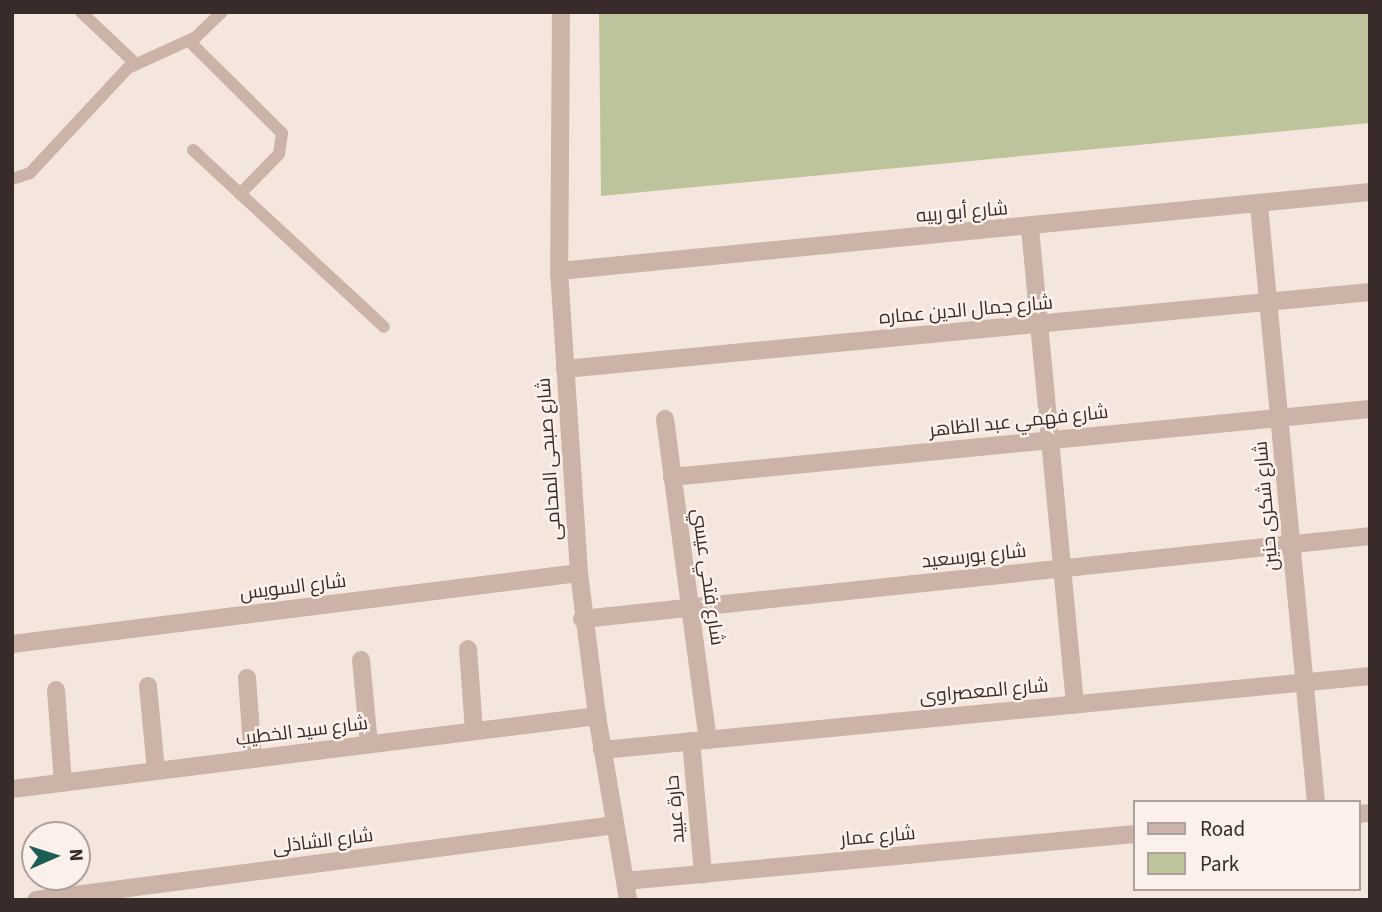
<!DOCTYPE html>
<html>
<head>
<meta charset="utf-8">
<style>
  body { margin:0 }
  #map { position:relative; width:1382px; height:912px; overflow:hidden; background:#f4e5dd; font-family:"Source Sans 3",Cairo,sans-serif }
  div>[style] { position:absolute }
  .green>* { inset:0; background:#bdc49c }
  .lane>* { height:12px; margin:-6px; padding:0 6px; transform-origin:6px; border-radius:6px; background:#ccb3a8 }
  .street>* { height:18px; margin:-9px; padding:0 9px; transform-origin:9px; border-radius:9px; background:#ccb3a8 }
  span { translate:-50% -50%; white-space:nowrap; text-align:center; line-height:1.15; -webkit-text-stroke:5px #fbf0ea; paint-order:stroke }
  .street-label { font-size:19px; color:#392b29 }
  .frame { position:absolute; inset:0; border:14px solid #392b29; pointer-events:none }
  .legend { position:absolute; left:1133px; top:800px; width:228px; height:91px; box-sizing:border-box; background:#fbf0ea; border:2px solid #ada19d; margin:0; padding:9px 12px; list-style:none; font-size:21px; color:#392b29 }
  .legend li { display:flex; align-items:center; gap:14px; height:35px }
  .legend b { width:35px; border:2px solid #ada19d }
  .north { position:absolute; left:21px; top:821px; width:70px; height:70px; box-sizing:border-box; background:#fbf0ea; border:2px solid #ada19d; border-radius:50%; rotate:87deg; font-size:19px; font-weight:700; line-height:28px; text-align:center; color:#392b29 }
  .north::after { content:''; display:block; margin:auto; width:24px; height:32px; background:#1c5d56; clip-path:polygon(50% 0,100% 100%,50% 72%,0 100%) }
</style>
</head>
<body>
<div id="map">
  <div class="green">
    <div style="clip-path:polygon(599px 12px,1370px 12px,1370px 123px,601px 196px)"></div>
  </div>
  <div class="lane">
    <div style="left:81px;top:12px;width:74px;rotate:43.4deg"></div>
    <div style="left:189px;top:41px;width:131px;rotate:44.7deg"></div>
    <div style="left:282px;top:133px;width:21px;rotate:98deg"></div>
    <div style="left:279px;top:154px;width:56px;rotate:134.3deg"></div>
    <div style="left:193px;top:150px;width:260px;rotate:42.8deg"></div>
    <div style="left:12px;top:179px;width:19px;rotate:-18deg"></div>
    <div style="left:30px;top:173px;width:144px;rotate:-47deg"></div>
    <div style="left:128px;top:68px;width:75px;rotate:-24.5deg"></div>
    <div style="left:196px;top:37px;width:36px;rotate:-44deg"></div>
  </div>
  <div class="street">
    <div style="left:561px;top:12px;width:259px;rotate:90.4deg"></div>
    <div style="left:559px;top:271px;width:303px;rotate:86.2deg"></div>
    <div style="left:579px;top:573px;width:144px;rotate:82.8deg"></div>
    <div style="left:597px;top:716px;width:187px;rotate:80.4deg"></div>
    <div style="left:1259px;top:206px;width:599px;rotate:84.54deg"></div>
    <div style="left:1030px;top:228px;width:479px;rotate:84.6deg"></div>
    <div style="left:559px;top:271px;width:815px;rotate:-5.56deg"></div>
    <div style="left:565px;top:369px;width:809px;rotate:-5.46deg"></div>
    <div style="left:665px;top:419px;width:324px;rotate:82.4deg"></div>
    <div style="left:672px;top:477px;width:701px;rotate:-5.56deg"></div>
    <div style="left:582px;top:619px;width:792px;rotate:-6.01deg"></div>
    <div style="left:12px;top:644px;width:571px;rotate:-7.14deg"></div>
    <div style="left:468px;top:649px;width:82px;rotate:85.8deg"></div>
    <div style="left:361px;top:660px;width:84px;rotate:84.6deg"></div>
    <div style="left:247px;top:678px;width:81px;rotate:85.8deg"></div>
    <div style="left:148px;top:686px;width:85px;rotate:84.6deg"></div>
    <div style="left:56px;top:690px;width:93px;rotate:85.7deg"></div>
    <div style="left:691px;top:741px;width:134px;rotate:84.8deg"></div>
    <div style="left:602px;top:750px;width:772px;rotate:-5.5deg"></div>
    <div style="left:12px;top:789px;width:590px;rotate:-7.11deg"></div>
    <div style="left:1359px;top:814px;width:11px;rotate:-5deg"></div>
    <div style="left:625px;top:881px;width:512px;rotate:-5.27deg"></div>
    <div style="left:36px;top:900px;width:584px;rotate:-7.38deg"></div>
  </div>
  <div class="street-label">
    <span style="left:962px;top:213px;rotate:-5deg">شارع أبو ربيه</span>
    <span style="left:966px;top:311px;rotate:-5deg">شارع جمال الدين عماره</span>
    <span style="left:1019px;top:422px;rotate:-6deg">شارع فهمي عبد الظاهر</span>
    <span style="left:550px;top:459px;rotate:-94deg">شارع صبحى المحامى</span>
    <span style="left:1267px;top:506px;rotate:-95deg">شارع شكرى حنين</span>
    <span style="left:974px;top:557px;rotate:-6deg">شارع بورسعيد</span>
    <span style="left:707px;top:577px;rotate:82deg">شارع فتحي عيسي</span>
    <span style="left:293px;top:588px;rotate:-7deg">شارع السويس</span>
    <span style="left:984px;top:692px;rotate:-5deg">شارع المعصراوى</span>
    <span style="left:302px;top:732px;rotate:-7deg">شارع سيد الخطيب</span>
    <span style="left:676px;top:809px;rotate:-95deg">حارة عبيد</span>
    <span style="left:878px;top:837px;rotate:-5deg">شارع عمار</span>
    <span style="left:323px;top:842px;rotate:-7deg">شارع الشاذلى</span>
  </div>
  <div class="frame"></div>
  <ul class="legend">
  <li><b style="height:9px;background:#ccb3a8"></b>Road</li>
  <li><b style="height:19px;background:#bdc49c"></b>Park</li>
  </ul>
  <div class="north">N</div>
</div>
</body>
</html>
